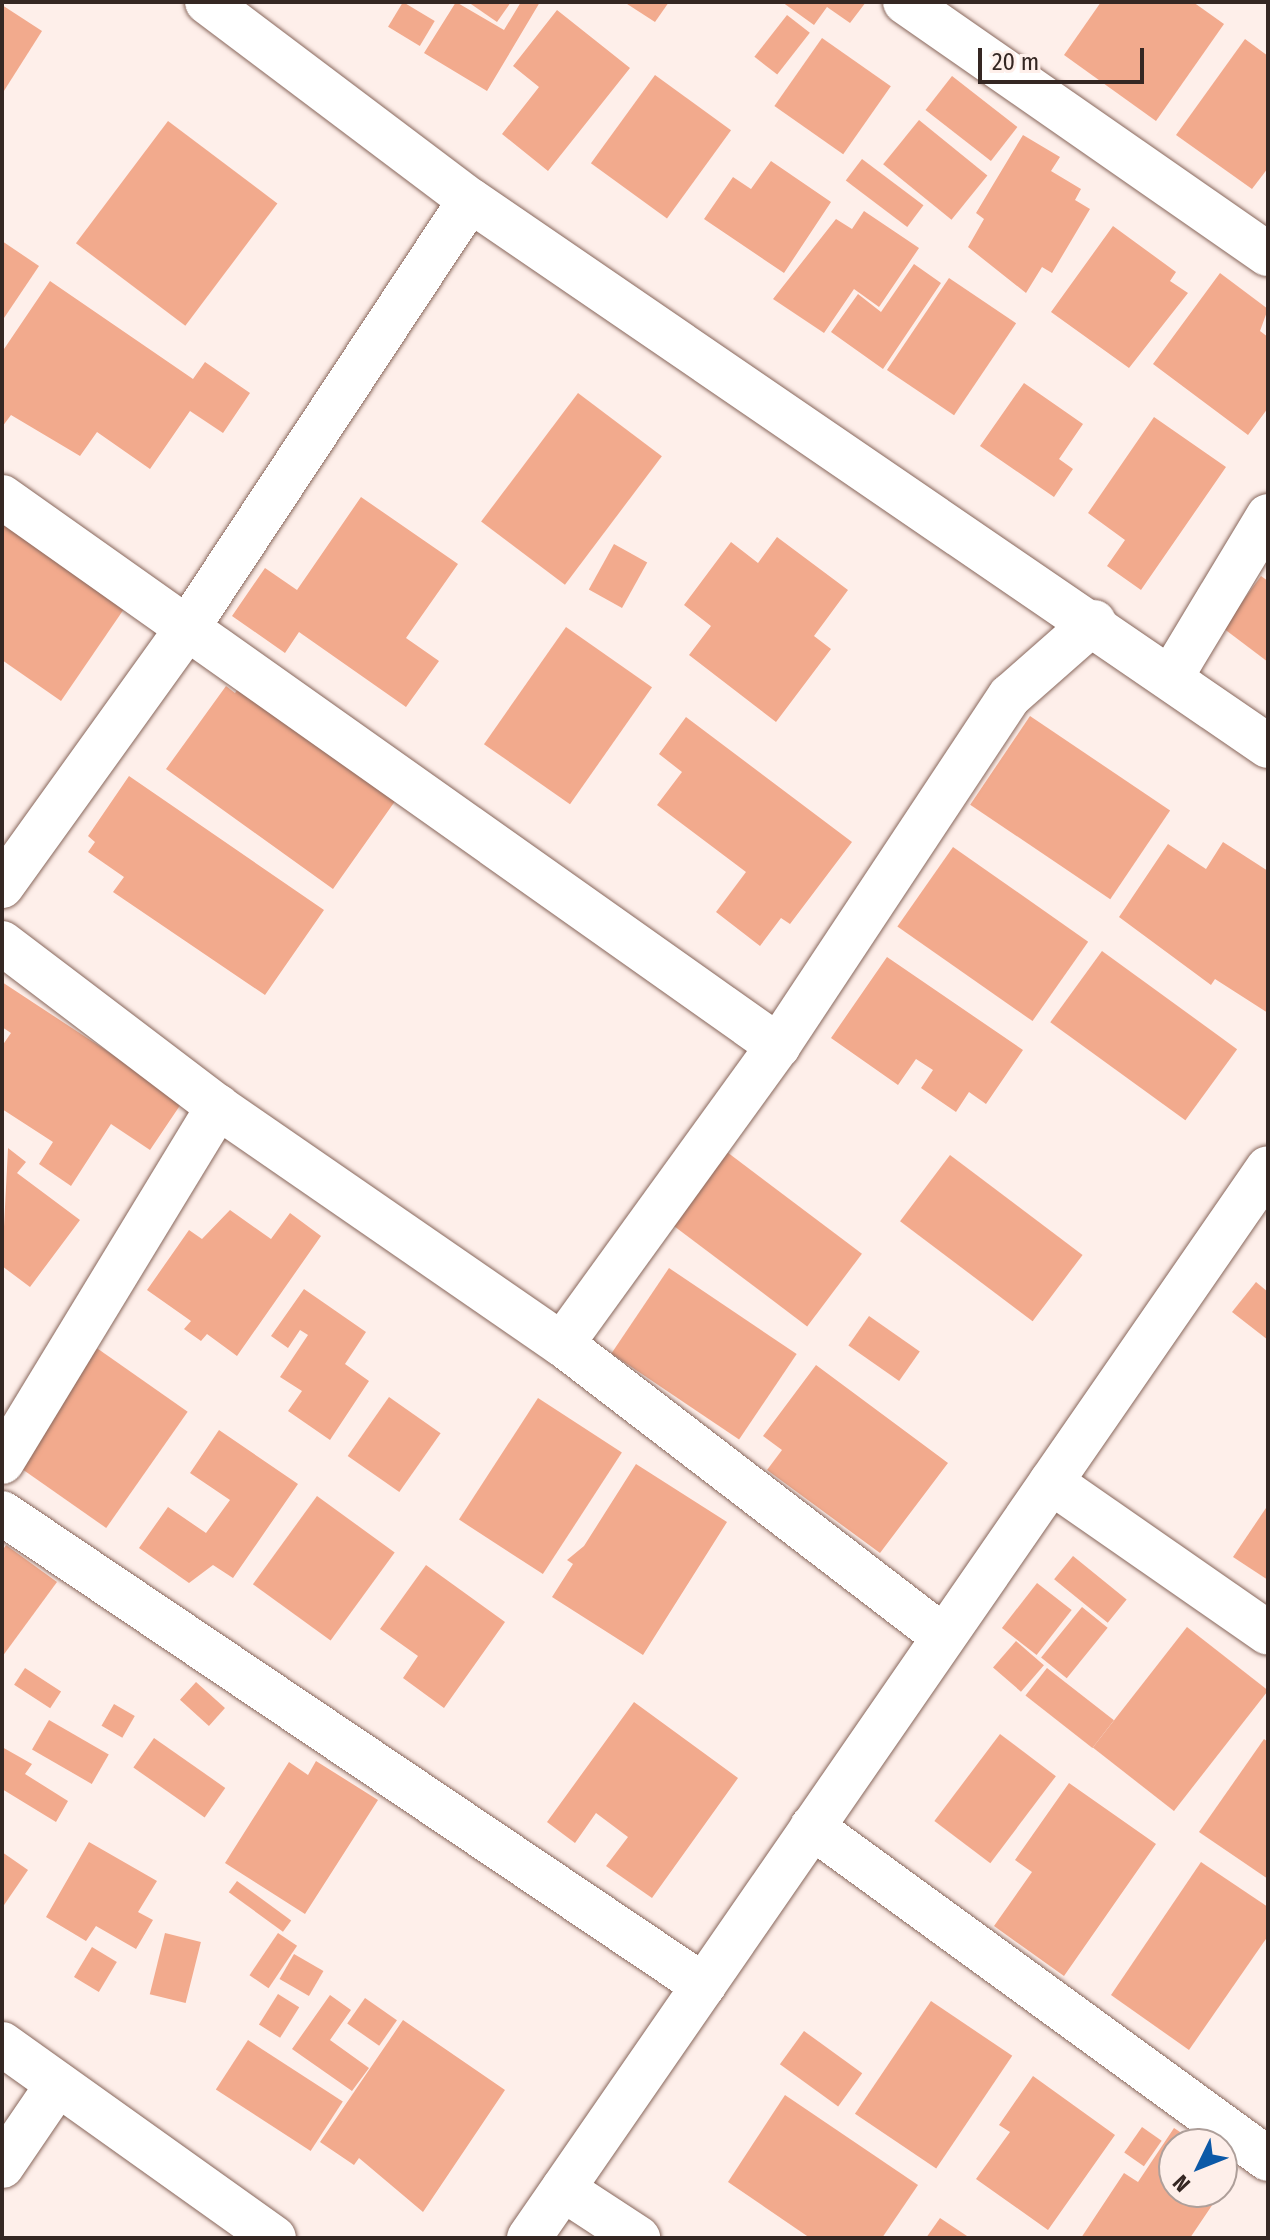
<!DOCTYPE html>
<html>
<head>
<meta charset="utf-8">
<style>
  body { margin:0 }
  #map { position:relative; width:1270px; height:2240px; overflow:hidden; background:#feefea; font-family:"Fira Sans Condensed",sans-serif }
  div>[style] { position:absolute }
  .building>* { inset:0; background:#f2aa8d; transform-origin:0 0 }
  .roads { filter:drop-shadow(0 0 2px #88675c) drop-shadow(0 0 2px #88675c) }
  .street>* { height:44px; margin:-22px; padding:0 22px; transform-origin:22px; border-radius:22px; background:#fff }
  span { translate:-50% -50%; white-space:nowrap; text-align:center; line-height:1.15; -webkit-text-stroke:7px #feefea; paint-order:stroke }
  .frame { position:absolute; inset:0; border:4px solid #352723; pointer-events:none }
  .north { position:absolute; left:1158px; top:2128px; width:80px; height:80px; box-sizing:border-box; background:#feefea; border:2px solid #ae9f9a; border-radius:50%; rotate:227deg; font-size:22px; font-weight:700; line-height:32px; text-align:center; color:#352723 }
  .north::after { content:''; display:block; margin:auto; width:28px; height:36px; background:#0c59a7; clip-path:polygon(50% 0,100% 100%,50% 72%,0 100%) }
  .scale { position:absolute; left:978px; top:48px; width:166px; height:36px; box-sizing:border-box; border:4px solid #352723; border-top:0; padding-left:10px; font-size:24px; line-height:28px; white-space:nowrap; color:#352723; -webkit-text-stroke:6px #feefea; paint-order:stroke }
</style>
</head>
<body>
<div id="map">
  <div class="building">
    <div style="left:403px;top:2px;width:37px;height:29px;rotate:31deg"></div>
    <div style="clip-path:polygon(456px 2px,504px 30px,521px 2px,540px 2px,487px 91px,424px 53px)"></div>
    <div style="clip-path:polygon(468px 2px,511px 2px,497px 22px)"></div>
    <div style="clip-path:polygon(624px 2px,669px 2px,655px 22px)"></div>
    <div style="clip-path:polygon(782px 2px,866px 2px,850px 23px,827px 7px,814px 25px)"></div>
    <div style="clip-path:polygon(1101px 2px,1193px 2px,1224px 24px,1156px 121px,1064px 55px)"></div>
    <div style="clip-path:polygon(2px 5px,42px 31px,2px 94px)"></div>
    <div style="clip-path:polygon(557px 10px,630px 68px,548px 171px,502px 134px,539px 87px,513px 66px)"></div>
    <div style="left:787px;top:15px;width:29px;height:53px;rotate:38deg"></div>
    <div style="left:822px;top:38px;width:84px;height:83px;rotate:35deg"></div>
    <div style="clip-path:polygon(1245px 39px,1268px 56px,1268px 168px,1252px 189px,1176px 135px)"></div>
    <div style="left:655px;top:75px;width:94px;height:109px;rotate:36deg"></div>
    <div style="left:952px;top:76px;width:83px;height:43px;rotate:38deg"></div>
    <div style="left:919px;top:120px;width:88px;height:57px;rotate:39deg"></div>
    <div style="left:168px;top:121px;width:137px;height:153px;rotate:37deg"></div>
    <div style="clip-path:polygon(1023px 135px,1060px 157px,1051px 171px,1081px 189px,1075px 200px,1090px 209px,1052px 273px,1042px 267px,1026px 293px,968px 247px,984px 219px,976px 213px)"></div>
    <div style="left:862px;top:159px;width:77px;height:27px;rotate:37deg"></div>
    <div style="clip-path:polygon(771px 161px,831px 202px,784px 273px,704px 219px,733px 177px,751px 189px)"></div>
    <div style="clip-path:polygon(864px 211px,919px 248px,879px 307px,854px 289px,824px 333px,773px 299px,836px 219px,852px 229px)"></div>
    <div style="clip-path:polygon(1113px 226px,1176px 272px,1170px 281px,1188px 293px,1129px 368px,1051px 312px)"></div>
    <div style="clip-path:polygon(2px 241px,39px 266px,2px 321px)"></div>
    <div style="clip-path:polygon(914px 264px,941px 283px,883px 369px,831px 332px,858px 294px,881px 312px)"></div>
    <div style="clip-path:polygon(1220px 273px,1268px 309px,1260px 331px,1268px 337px,1268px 408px,1248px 435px,1153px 364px)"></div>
    <div style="left:949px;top:278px;width:81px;height:111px;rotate:34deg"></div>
    <div style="clip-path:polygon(50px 281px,193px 379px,205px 362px,250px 393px,223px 433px,190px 411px,150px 469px,97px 432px,80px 456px,11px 415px,2px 427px,2px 352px)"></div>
    <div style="clip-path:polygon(1024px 383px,1083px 424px,1059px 459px,1073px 469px,1054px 497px,980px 446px)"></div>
    <div style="left:578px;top:393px;width:105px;height:161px;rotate:37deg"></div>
    <div style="clip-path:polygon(1154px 417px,1226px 467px,1141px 590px,1107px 566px,1125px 540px,1088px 513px)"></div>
    <div style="clip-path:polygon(361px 497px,458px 564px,406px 638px,439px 661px,406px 707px,299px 632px,285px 653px,232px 616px,265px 568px,297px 590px)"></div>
    <div style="clip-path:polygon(2px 521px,126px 606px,61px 701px,2px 660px)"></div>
    <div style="clip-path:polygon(777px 537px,848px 590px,814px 636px,831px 649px,776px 722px,689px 655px,711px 626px,684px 605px,731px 542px,758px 563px)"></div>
    <div style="left:614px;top:544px;width:38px;height:52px;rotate:29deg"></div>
    <div style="clip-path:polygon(1261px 576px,1268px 581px,1268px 662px,1223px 628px)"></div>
    <div style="left:566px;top:627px;width:105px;height:143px;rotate:35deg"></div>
    <div style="clip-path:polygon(242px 684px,398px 797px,333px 889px,166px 769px,226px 686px,235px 693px)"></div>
    <div style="left:1030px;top:716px;width:169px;height:107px;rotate:34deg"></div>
    <div style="clip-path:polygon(686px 717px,852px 842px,790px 924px,781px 918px,760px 946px,716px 912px,746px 872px,657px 805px,682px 772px,659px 754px)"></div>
    <div style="clip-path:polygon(129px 776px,324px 910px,265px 995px,113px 892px,124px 877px,88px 852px,95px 842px,88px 836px)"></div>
    <div style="clip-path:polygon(1223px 842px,1268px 871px,1268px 1013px,1215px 979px,1211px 985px,1119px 917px,1168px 844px,1206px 869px)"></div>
    <div style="left:953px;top:847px;width:165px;height:97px;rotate:35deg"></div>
    <div style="left:1102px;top:951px;width:167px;height:88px;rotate:36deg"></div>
    <div style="clip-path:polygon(887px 957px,1023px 1050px,986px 1104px,969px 1092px,956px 1112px,921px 1088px,933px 1070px,916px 1059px,898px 1085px,831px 1038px)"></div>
    <div style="clip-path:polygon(2px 982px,183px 1101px,150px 1150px,111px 1124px,71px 1186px,39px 1164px,53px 1142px,2px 1109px,2px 1046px,11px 1033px,2px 1027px)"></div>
    <div style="clip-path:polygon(8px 1148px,26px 1162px,17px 1173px,80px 1220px,30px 1287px,2px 1266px)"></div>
    <div style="left:723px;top:1149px;width:174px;height:91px;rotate:37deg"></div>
    <div style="left:950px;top:1155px;width:166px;height:83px;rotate:37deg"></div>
    <div style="clip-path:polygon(230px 1210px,271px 1239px,290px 1213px,321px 1236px,237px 1356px,207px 1334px,201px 1341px,184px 1329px,191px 1321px,147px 1290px,189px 1230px,202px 1239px)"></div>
    <div style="left:669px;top:1268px;width:154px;height:103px;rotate:34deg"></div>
    <div style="clip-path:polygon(1256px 1282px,1268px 1292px,1268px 1340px,1232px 1312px)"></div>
    <div style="clip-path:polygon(304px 1289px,366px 1332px,345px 1364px,369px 1381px,330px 1440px,288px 1411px,302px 1391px,280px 1377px,308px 1335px,300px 1330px,288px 1348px,271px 1336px)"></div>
    <div style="left:869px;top:1316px;width:62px;height:36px;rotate:35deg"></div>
    <div style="left:91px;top:1344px;width:118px;height:142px;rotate:35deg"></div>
    <div style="clip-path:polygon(816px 1365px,948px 1463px,880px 1553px,767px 1470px,782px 1450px,763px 1436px)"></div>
    <div style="left:389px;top:1397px;width:63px;height:72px;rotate:35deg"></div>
    <div style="left:538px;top:1398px;width:100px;height:145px;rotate:33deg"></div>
    <div style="clip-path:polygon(219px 1430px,298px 1484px,233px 1578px,213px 1565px,189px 1583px,139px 1548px,168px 1507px,206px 1533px,230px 1500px,190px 1473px)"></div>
    <div style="clip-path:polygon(636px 1464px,727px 1522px,643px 1655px,552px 1597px,573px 1564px,567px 1560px,584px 1546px)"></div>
    <div style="left:317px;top:1496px;width:96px;height:109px;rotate:36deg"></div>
    <div style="clip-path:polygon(1268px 1505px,1268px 1580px,1233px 1557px)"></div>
    <div style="clip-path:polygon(6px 1545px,57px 1582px,2px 1657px,2px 1551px)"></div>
    <div style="left:1073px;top:1556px;width:69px;height:30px;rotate:39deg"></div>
    <div style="clip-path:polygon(426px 1565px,505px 1622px,444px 1708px,403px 1678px,418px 1656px,380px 1629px)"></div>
    <div style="left:1037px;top:1583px;width:44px;height:57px;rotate:38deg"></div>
    <div style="left:1082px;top:1607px;width:33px;height:65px;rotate:39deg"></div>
    <div style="left:1187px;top:1627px;width:103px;height:153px;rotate:38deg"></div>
    <div style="left:1016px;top:1641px;width:37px;height:35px;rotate:41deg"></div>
    <div style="left:25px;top:1668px;width:43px;height:20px;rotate:33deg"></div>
    <div style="left:1047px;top:1668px;width:85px;height:35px;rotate:38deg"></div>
    <div style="left:196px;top:1682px;width:39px;height:24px;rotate:42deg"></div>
    <div style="clip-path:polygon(634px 1702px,738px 1778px,652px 1898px,606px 1866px,628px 1837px,596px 1813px,575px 1843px,547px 1822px)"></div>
    <div style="left:114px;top:1704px;width:24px;height:25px;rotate:30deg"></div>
    <div style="left:49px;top:1720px;width:69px;height:34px;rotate:30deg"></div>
    <div style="left:1000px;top:1734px;width:70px;height:109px;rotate:37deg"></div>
    <div style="left:154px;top:1738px;width:87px;height:36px;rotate:35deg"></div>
    <div style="clip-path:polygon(1264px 1739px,1268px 1742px,1268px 1879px,1199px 1832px)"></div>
    <div style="clip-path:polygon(2px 1747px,32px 1764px,25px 1774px,68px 1801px,56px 1822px,2px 1789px)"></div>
    <div style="clip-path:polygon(316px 1761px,378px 1800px,305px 1914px,225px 1863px,289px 1762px,308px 1775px)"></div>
    <div style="clip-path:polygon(1069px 1783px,1156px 1844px,1064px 1976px,994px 1926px,1032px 1872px,1015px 1860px)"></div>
    <div style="clip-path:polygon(89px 1842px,157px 1881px,138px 1912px,153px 1920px,136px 1949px,96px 1926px,86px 1941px,46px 1917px)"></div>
    <div style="clip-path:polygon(2px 1852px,28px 1870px,2px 1908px)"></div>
    <div style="clip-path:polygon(1201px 1862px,1268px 1907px,1268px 1936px,1189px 2050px,1111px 1995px)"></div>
    <div style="left:237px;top:1881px;width:67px;height:14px;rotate:36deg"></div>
    <div style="left:165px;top:1933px;width:37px;height:63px;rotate:14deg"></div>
    <div style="left:278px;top:1933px;width:23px;height:51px;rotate:34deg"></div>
    <div style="left:92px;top:1947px;width:29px;height:35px;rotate:31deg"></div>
    <div style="left:294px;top:1954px;width:34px;height:29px;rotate:30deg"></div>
    <div style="left:278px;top:1994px;width:25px;height:36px;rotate:32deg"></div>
    <div style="clip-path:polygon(330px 1995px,351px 2010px,330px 2040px,369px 2068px,352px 2091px,292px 2049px)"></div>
    <div style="left:365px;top:1998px;width:39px;height:31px;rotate:35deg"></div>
    <div style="left:931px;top:2001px;width:98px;height:136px;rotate:34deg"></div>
    <div style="clip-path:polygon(403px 2020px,505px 2090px,423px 2212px,359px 2158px,354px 2165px,320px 2142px)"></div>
    <div style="left:804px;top:2031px;width:72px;height:41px;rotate:36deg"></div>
    <div style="left:248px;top:2040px;width:113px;height:59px;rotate:33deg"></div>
    <div style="clip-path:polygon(1033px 2076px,1115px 2135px,1048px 2230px,976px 2179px,1010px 2132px,999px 2125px)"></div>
    <div style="clip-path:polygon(785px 2095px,918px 2185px,882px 2238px,810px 2238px,728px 2182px)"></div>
    <div style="left:1142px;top:2127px;width:24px;height:31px;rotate:35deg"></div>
    <div style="clip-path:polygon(1174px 2128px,1198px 2144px,1174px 2144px,1174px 2192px,1221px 2192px,1190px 2238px,1081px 2238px,1124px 2173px,1138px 2182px)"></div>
    <div style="clip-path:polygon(1222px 2160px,1236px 2170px,1222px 2190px)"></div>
    <div style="clip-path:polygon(940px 2218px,970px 2238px,926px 2238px)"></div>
  </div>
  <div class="roads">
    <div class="street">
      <div style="left:207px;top:2px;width:329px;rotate:37deg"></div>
      <div style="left:470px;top:200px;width:967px;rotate:34.38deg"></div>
      <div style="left:905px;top:2px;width:442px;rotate:34.8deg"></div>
      <div style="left:2px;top:497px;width:951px;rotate:35.28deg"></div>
      <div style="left:1171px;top:677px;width:188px;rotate:-58.9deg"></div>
      <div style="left:2px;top:886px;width:315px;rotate:-54.3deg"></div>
      <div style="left:186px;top:630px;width:515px;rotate:-56.56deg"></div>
      <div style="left:2px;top:943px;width:271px;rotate:37.2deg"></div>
      <div style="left:218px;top:1107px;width:418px;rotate:34.6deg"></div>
      <div style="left:562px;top:1344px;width:481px;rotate:37.5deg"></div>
      <div style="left:562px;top:1344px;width:368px;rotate:-54.1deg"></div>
      <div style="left:778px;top:1046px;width:420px;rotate:-56.5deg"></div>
      <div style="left:1010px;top:696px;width:112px;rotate:-41.4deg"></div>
      <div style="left:2px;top:1462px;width:416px;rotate:-58.7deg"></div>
      <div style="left:1051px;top:1482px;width:264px;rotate:34.8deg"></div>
      <div style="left:2px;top:1513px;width:846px;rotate:33.97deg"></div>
      <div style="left:812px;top:1827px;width:564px;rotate:36.06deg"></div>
      <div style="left:2px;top:2044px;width:334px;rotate:35.5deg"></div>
      <div style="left:2px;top:2166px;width:99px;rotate:-55.7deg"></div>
      <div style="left:563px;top:2189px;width:90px;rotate:33.2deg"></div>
      <div style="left:529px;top:2238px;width:1300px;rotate:-55.37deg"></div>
    </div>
  </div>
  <div class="frame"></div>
  <div class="north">N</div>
  <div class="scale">20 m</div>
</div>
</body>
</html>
